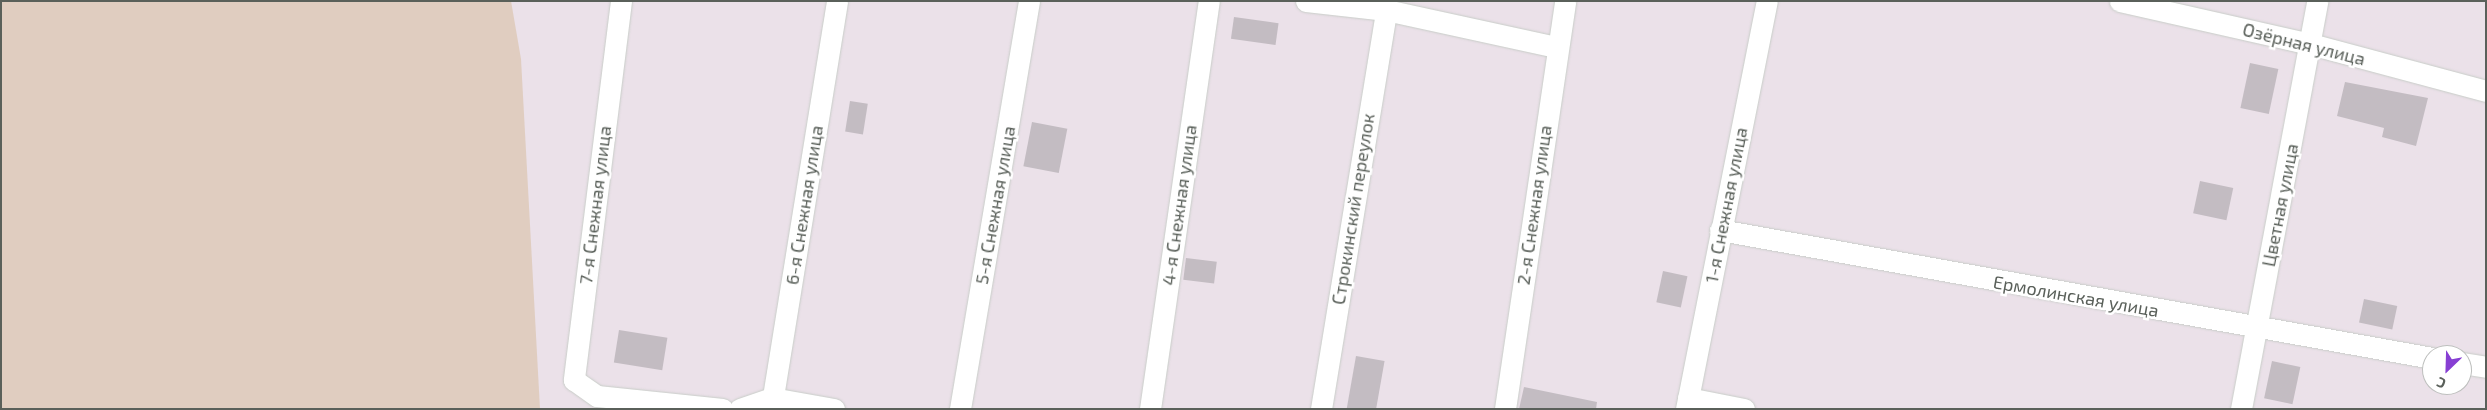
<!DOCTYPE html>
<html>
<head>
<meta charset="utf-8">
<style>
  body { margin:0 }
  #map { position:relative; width:2487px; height:410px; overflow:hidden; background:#ebe1e9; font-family:"Exo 2",sans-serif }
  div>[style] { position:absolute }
  .green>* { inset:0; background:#e0cdc0 }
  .building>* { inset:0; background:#c3bcc2; transform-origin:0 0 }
  .roads { filter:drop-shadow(0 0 1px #c8cdc8) drop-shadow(0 0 1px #c8cdc8) }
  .minor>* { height:21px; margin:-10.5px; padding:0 10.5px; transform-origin:10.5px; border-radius:10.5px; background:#fff }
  span { translate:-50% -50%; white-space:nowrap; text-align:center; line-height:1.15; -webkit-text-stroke:5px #fff; paint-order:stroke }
  .street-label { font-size:18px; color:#5a605a }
  .frame { position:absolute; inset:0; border:2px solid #5a605a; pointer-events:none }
  .north { position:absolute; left:2422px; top:345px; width:50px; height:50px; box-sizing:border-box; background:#fff; border:1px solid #bdbfbd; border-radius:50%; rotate:204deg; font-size:14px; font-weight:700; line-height:20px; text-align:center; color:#5a605a }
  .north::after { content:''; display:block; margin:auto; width:18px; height:22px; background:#873fd3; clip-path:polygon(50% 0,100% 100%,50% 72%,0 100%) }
</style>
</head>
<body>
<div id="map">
  <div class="green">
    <div style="clip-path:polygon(1px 1px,511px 1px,521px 59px,540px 409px,1px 409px)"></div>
  </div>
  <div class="building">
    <div style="left:1234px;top:17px;width:45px;height:22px;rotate:8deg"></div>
    <div style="left:2250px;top:63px;width:29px;height:46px;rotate:12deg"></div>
    <div style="clip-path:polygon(2345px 82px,2428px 98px,2416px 146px,2382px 137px,2384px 128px,2337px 116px)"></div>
    <div style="left:850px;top:101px;width:18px;height:31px;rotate:9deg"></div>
    <div style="left:1032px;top:122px;width:36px;height:45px;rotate:11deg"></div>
    <div style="left:2200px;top:181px;width:34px;height:33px;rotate:12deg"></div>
    <div style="left:1186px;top:258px;width:31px;height:22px;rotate:7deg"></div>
    <div style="left:1663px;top:271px;width:25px;height:32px;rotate:12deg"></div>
    <div style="left:2364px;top:299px;width:34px;height:24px;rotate:12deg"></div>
    <div style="left:619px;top:330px;width:49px;height:33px;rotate:9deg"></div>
    <div style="left:1356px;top:356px;width:29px;height:54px;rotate:10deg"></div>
    <div style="left:2272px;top:361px;width:29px;height:38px;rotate:12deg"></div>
    <div style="clip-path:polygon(1524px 387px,1597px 402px,1596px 409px,1519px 409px)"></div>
  </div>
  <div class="roads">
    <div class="minor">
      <div style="left:621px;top:1px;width:382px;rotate:97.1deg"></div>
      <div style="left:574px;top:380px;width:28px;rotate:35deg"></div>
      <div style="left:597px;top:396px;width:126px;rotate:5.9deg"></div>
      <div style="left:1306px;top:1px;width:81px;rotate:6.4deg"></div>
      <div style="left:1386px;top:10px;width:174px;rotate:12.3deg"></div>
      <div style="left:2120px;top:1px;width:196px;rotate:12.7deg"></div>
      <div style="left:2311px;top:44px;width:181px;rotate:15deg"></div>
      <div style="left:1720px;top:230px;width:723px;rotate:10.19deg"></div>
      <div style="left:2462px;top:363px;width:24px;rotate:9deg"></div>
      <div style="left:1688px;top:398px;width:57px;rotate:11.1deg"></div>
      <div style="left:740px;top:409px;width:34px;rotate:-19deg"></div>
      <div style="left:772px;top:398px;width:63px;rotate:10.1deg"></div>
      <div style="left:771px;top:409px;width:413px;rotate:-80.8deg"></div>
      <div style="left:960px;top:409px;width:414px;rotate:-80.4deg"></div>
      <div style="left:1150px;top:409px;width:412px;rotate:-81.8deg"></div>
      <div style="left:1321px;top:409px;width:404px;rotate:-80.7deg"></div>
      <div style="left:1505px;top:409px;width:412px;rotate:-81.6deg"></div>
      <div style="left:1686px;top:409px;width:416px;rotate:-78.8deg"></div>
      <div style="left:2241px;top:409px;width:415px;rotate:-79.4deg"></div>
    </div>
  </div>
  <div class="street-label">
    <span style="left:2304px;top:44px;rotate:14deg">Озёрная улица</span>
    <span style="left:595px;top:205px;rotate:-83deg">7-я Снежная улица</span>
    <span style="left:804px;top:205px;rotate:-81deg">6-я Снежная улица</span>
    <span style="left:995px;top:205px;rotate:-80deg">5-я Снежная улица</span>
    <span style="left:1179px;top:205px;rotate:-82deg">4-я Снежная улица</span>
    <span style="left:1534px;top:205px;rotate:-82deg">2-я Снежная улица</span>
    <span style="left:1726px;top:205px;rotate:-79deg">1-я Снежная улица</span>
    <span style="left:2280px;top:205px;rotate:-79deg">Цветная улица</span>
    <span style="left:1353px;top:209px;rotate:-81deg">Строкинский переулок</span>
    <span style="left:2076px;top:296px;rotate:10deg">Ермолинская улица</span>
  </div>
  <div class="frame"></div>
  <div class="north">С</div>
</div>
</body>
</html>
